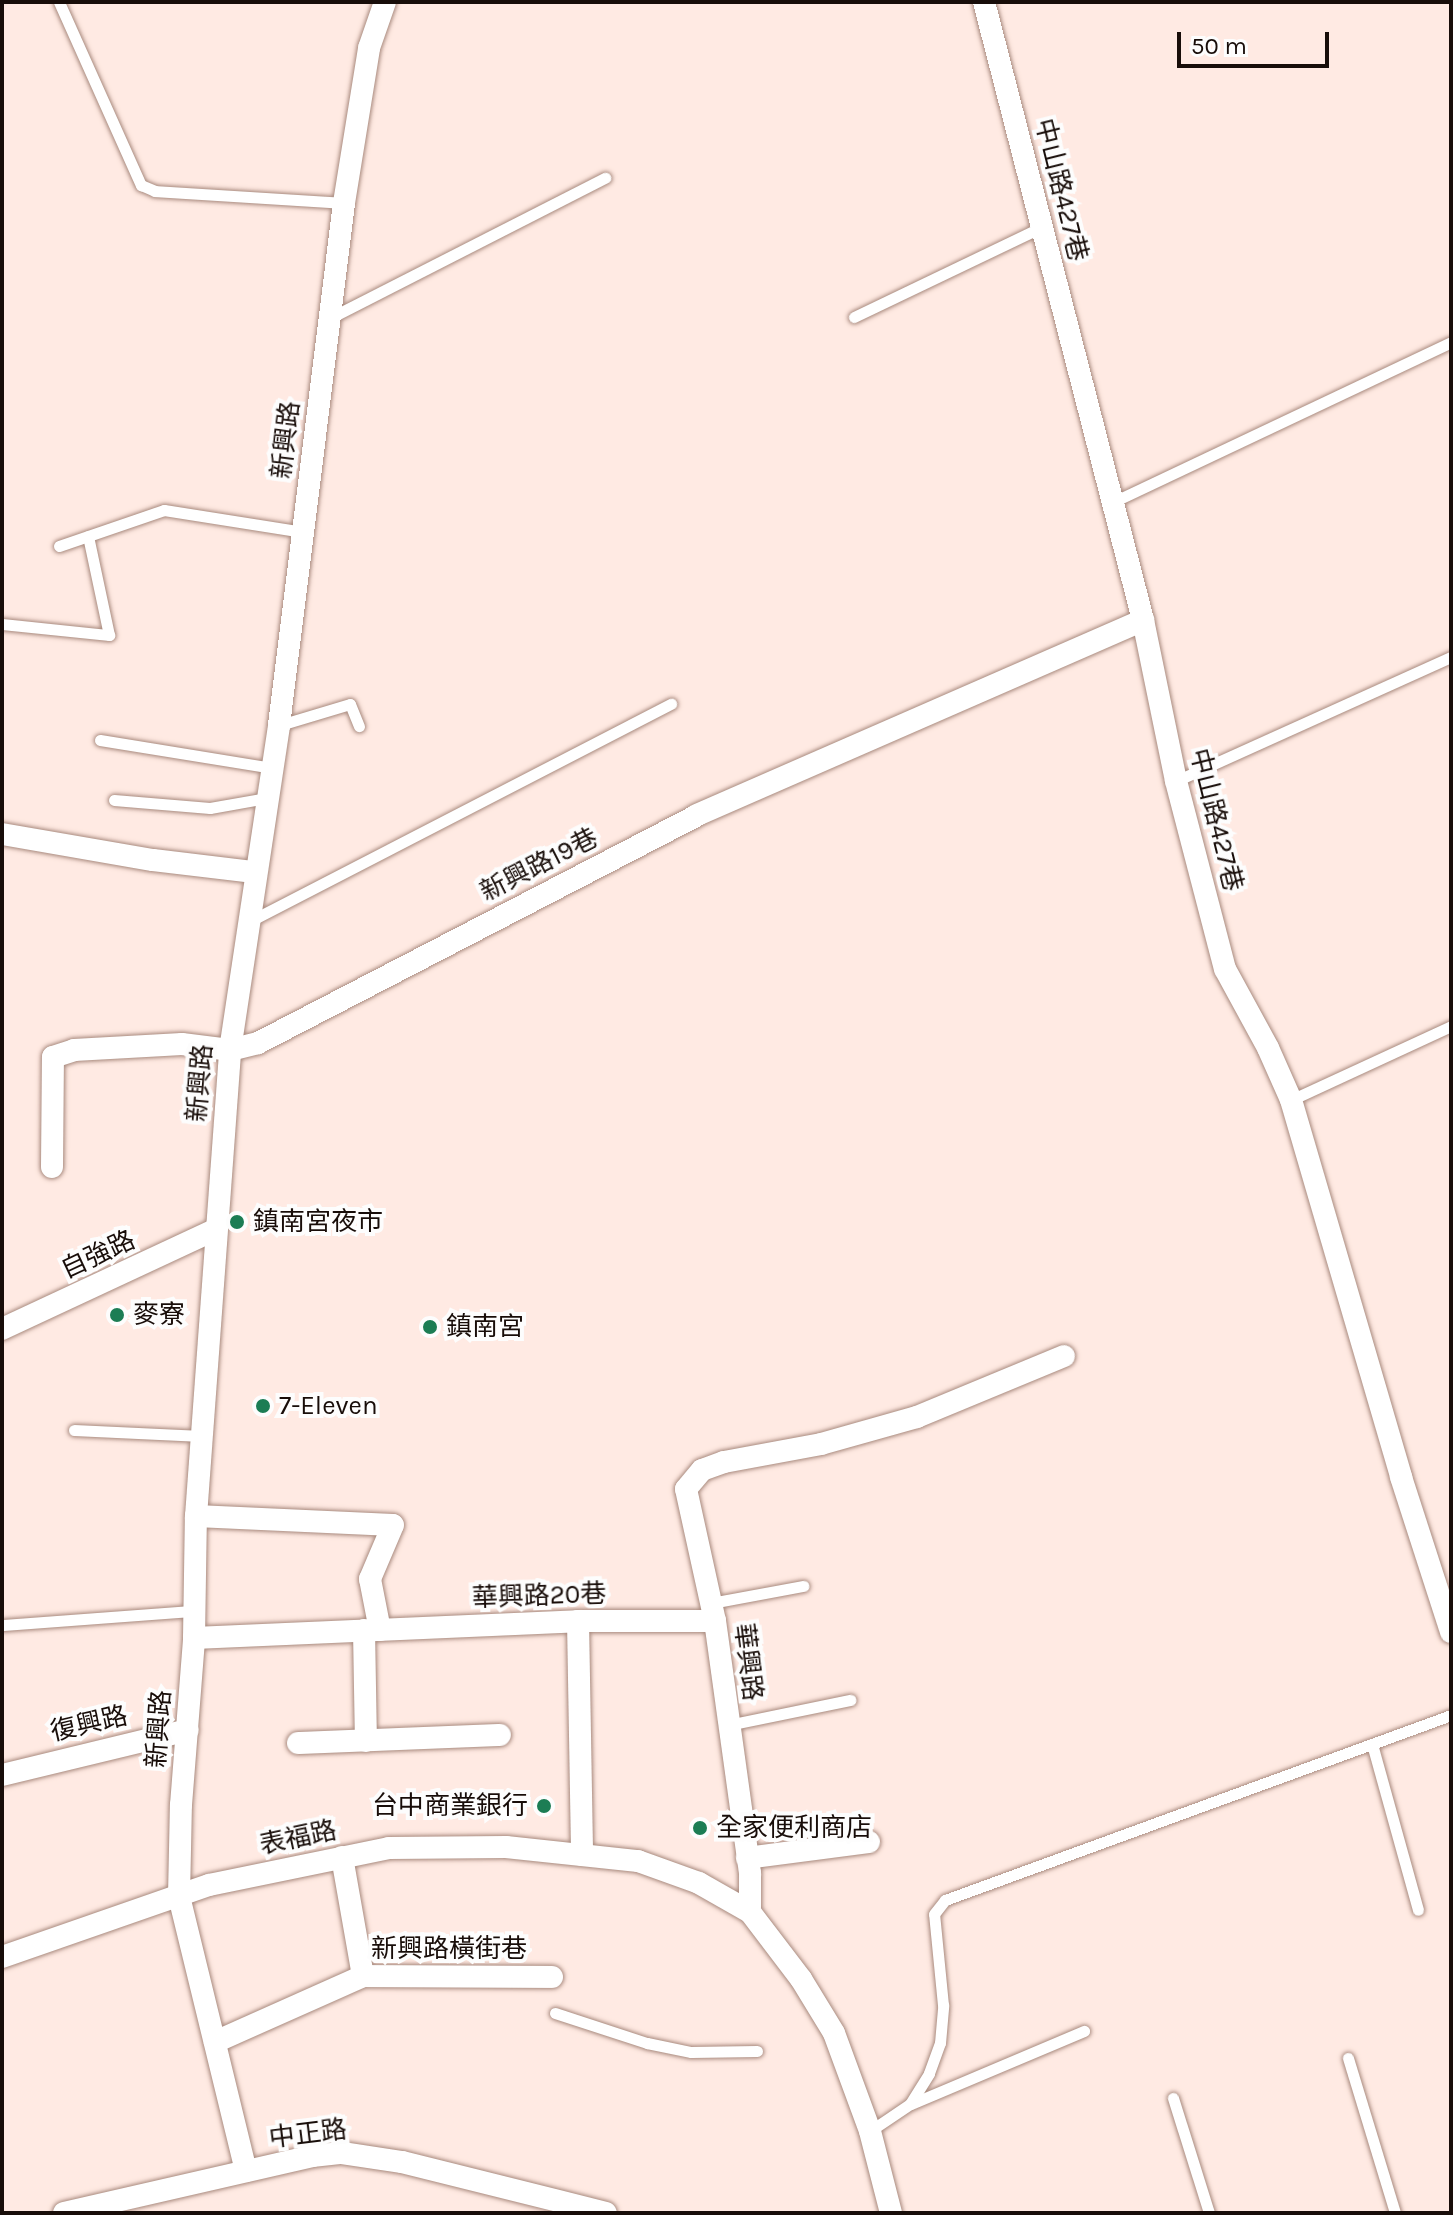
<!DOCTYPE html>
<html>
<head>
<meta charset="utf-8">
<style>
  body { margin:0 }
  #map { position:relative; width:1453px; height:2215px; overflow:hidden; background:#ffeae3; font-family:Karla,"Noto Sans TC",sans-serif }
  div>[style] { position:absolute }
  .roads { filter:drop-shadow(0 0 2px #a98a7e) drop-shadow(0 0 2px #a98a7e) }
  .service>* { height:11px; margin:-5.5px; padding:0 5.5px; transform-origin:5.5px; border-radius:5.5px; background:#fff }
  .minor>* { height:22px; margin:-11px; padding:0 11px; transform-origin:11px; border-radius:11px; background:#fff }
  .dots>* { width:22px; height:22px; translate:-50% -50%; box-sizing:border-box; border:4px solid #fdfdfd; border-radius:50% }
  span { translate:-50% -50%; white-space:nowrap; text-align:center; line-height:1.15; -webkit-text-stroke:8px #fdfdfd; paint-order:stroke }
  .street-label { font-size:26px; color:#180d09 }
  .poi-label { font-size:26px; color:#180d09 }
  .left { translate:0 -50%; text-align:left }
  .right { translate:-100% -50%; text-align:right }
  .frame { position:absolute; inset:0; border:4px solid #180d09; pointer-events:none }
  .scale { position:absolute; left:1177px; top:32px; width:152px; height:36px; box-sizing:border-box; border:4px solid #180d09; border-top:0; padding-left:10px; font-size:24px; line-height:28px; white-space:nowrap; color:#180d09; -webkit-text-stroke:6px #fdfdfd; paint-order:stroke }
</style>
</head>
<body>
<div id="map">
  <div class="roads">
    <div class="service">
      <div style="left:59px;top:2px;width:201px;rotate:65.9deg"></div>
      <div style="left:141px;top:185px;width:15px;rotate:23deg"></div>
      <div style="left:155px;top:191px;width:189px;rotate:3.6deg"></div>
      <div style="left:854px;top:317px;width:208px;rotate:-25.6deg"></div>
      <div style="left:330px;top:318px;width:309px;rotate:-27deg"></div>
      <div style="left:1113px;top:502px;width:374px;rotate:-25.3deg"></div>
      <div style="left:59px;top:546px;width:111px;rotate:-18.9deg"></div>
      <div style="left:164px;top:510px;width:141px;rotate:9deg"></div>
      <div style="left:2px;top:624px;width:108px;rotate:5.9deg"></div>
      <div style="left:109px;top:635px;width:101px;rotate:-102deg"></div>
      <div style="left:280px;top:725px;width:73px;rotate:-16.7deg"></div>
      <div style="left:350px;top:704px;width:24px;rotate:68deg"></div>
      <div style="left:100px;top:740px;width:174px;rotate:9.2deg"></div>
      <div style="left:1176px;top:781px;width:302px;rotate:-24.3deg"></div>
      <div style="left:114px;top:800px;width:96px;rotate:4.8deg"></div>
      <div style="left:210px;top:808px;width:58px;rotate:-10deg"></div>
      <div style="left:250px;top:921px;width:474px;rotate:-27.3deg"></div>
      <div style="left:1291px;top:1100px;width:176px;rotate:-24.8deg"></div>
      <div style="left:74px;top:1430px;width:128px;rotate:2.7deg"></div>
      <div style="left:711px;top:1603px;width:94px;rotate:-10.5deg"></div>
      <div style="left:2px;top:1625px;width:191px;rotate:-4.2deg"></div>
      <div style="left:728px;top:1725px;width:125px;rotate:-11.6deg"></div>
      <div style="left:1372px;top:1744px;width:172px;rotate:74.5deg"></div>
      <div style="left:555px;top:2013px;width:97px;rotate:18.1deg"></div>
      <div style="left:647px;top:2043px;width:45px;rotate:11.6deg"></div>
      <div style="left:691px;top:2052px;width:66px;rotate:-0.9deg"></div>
      <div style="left:1348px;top:2058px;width:162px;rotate:73.1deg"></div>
      <div style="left:1173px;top:2098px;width:121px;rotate:72.6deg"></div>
      <div style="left:911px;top:2104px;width:188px;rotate:-22.9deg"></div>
      <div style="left:870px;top:2131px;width:48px;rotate:-34deg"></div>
      <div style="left:910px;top:2104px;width:36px;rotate:-58deg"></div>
      <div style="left:929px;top:2073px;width:32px;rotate:-70deg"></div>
      <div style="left:940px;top:2043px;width:38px;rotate:-85deg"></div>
      <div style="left:943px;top:2005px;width:91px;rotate:-95.6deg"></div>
      <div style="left:934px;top:1914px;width:18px;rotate:-52deg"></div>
      <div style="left:945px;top:1900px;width:539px;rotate:-20.08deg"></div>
    </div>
    <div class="minor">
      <div style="left:984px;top:2px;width:638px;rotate:75.57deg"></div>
      <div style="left:1143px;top:620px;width:164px;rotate:78.4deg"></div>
      <div style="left:1176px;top:781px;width:194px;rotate:75.4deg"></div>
      <div style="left:1225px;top:969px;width:90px;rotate:61.4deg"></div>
      <div style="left:1268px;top:1048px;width:57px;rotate:66.1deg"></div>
      <div style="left:1291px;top:1100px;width:393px;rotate:73.7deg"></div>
      <div style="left:1401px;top:1477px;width:163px;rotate:72.1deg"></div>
      <div style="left:2px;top:834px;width:153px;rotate:9.8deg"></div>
      <div style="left:153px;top:860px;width:102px;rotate:6.8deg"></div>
      <div style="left:52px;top:1167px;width:110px;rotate:-89.5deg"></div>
      <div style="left:53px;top:1057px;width:22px;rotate:-18deg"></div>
      <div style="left:74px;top:1050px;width:108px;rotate:-3.2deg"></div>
      <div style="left:182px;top:1044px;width:48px;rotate:7.1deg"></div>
      <div style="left:230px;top:1050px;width:29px;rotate:-14deg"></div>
      <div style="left:258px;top:1043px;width:495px;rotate:-27.4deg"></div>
      <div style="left:697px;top:815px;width:487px;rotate:-23.6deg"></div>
      <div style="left:2px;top:1329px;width:236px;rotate:-25deg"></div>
      <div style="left:196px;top:1516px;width:197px;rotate:2.6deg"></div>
      <div style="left:393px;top:1525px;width:59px;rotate:113.1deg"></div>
      <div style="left:370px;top:1579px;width:52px;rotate:78.9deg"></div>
      <div style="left:578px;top:1621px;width:234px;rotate:89deg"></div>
      <div style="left:364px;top:1630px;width:111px;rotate:89deg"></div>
      <div style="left:194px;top:1638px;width:384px;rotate:-2.5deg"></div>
      <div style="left:578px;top:1621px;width:137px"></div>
      <div style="left:298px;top:1743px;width:202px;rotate:-2.3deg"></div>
      <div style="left:2px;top:1775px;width:191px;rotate:-13.6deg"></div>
      <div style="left:342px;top:1857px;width:121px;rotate:80deg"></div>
      <div style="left:747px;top:1858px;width:123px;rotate:-7.5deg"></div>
      <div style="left:2px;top:1957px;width:219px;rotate:-19.2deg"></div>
      <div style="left:209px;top:1885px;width:184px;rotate:-11.6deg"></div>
      <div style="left:389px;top:1848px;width:117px;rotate:-0.5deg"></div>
      <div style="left:506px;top:1847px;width:133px;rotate:6.1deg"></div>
      <div style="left:638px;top:1861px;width:65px;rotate:19.8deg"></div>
      <div style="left:699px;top:1883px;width:59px;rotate:29.6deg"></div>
      <div style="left:215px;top:2042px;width:162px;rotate:-24deg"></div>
      <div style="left:363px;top:1976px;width:189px;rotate:0.3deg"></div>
      <div style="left:246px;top:2171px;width:282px;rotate:-103.7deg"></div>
      <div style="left:179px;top:1897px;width:92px;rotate:-88.8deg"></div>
      <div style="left:181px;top:1805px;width:168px;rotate:-85.5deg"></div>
      <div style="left:194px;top:1638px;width:122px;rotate:-89.1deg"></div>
      <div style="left:196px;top:1516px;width:467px;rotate:-85.8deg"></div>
      <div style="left:230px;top:1050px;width:329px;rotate:-81.4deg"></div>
      <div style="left:279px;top:725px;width:526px;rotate:-82.9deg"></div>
      <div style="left:344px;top:203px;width:157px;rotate:-80.8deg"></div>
      <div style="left:369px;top:48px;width:49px;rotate:-70.8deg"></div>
      <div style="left:64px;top:2213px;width:254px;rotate:-12.9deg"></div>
      <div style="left:312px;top:2156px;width:30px;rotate:-6deg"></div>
      <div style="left:342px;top:2153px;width:61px;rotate:8.5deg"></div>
      <div style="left:402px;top:2162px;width:210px;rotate:14deg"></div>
      <div style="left:891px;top:2213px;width:85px;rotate:-104.4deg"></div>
      <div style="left:870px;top:2131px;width:104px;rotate:-110.2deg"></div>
      <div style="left:834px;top:2033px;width:63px;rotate:-121.4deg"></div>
      <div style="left:801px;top:1979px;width:84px;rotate:-127.3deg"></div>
      <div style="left:750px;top:1912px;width:39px;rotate:-90deg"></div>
      <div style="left:750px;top:1873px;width:254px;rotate:-97.9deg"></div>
      <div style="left:715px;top:1621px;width:135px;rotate:-102.4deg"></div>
      <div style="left:686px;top:1489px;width:25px;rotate:-50deg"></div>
      <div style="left:702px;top:1470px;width:23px;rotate:-20deg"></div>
      <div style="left:724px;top:1462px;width:99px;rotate:-10.5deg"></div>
      <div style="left:821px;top:1444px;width:100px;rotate:-15.7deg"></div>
      <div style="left:917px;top:1417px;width:159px;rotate:-22.5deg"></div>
    </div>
  </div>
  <div class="dots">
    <div style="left:237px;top:1222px;background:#1c7d54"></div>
    <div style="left:117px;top:1315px;background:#1c7d54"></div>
    <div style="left:430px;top:1327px;background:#1c7d54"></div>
    <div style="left:263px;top:1406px;background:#1c7d54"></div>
    <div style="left:544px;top:1806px;background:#1c7d54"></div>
    <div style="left:700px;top:1828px;background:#1c7d54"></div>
  </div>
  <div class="street-label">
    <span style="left:1061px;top:190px;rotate:76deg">中山路427巷</span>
    <span style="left:286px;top:440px;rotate:-83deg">新興路</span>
    <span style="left:1216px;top:820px;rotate:76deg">中山路427巷</span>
    <span style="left:539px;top:865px;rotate:-27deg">新興路19巷</span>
    <span style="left:200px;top:1083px;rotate:-85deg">新興路</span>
    <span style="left:98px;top:1255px;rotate:-25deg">自強路</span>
    <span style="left:539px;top:1596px;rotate:-2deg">華興路20巷</span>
    <span style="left:748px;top:1662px;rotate:83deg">華興路</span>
    <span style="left:89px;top:1724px;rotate:-13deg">復興路</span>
    <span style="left:159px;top:1729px;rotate:-86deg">新興路</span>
    <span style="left:298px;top:1838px;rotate:-12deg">表福路</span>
    <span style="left:449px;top:1949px">新興路橫街巷</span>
    <span style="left:308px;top:2134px;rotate:-7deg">中正路</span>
  </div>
  <div class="poi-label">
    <span class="left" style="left:253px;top:1222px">鎮南宮夜市</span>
    <span class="left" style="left:133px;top:1315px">麥寮</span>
    <span class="left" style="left:446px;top:1327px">鎮南宮</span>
    <span class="left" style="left:279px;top:1406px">7-Eleven</span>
    <span class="right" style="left:528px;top:1806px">台中商業銀行</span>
    <span class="left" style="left:716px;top:1828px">全家便利商店</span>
  </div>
  <div class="frame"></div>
  <div class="scale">50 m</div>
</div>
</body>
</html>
